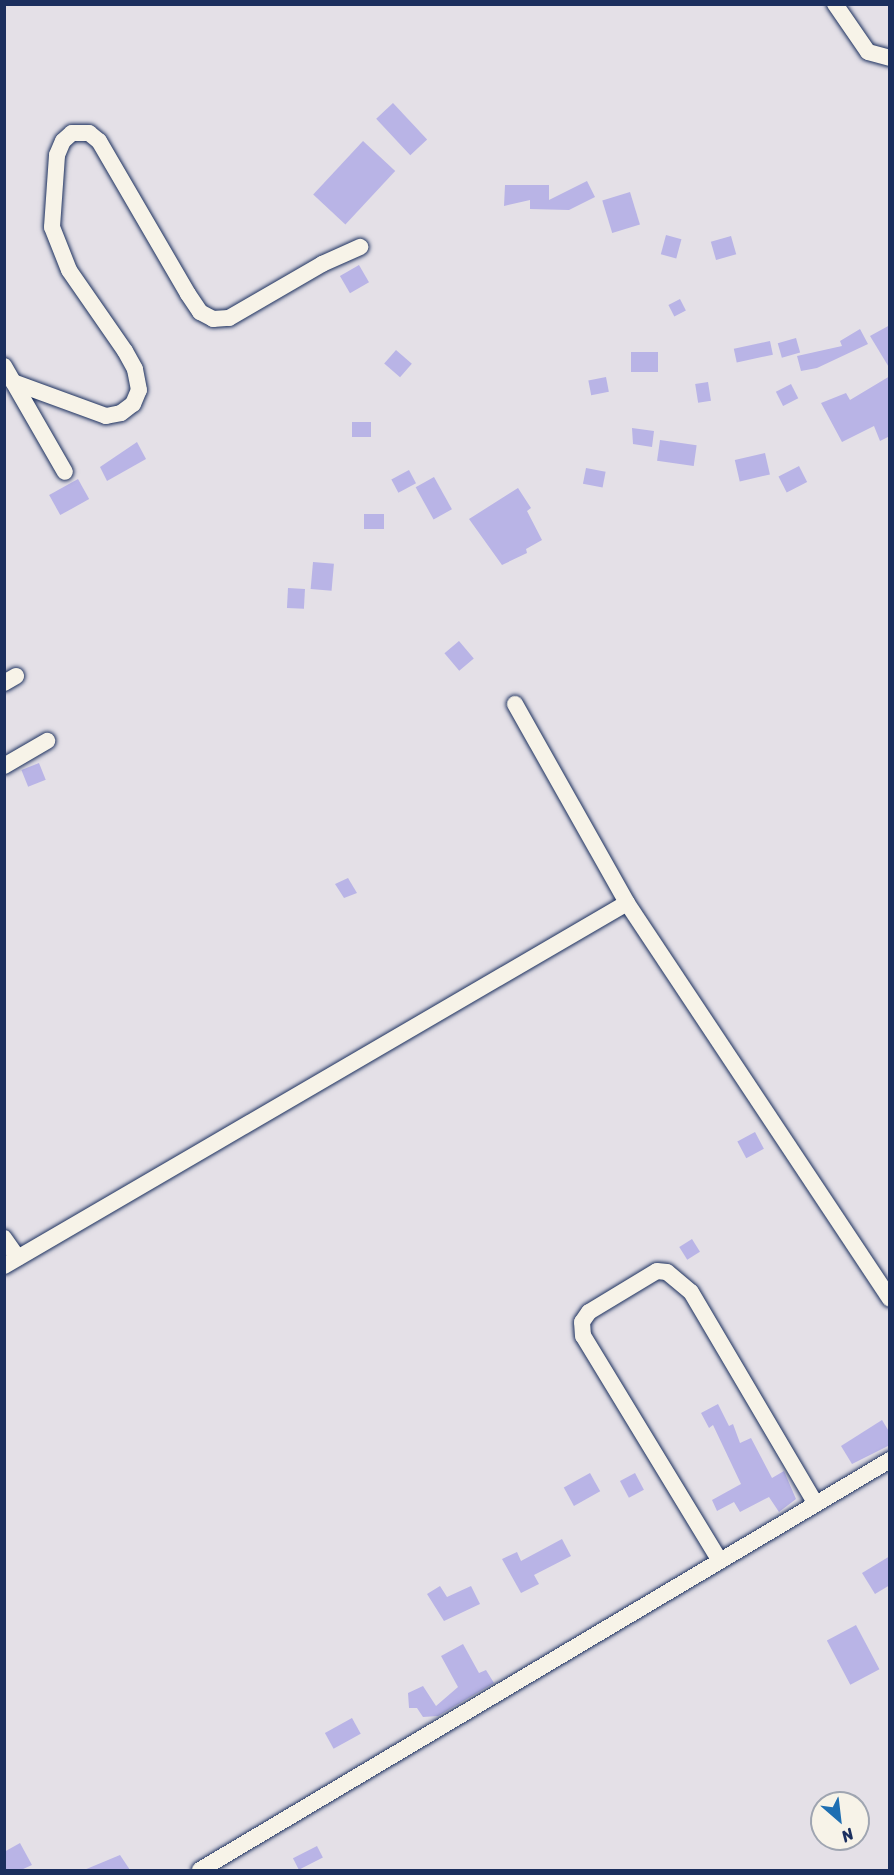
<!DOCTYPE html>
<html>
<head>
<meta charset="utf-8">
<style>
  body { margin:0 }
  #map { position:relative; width:894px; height:1875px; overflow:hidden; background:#e4e0e7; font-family:Sriracha,sans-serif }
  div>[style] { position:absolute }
  .building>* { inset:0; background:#b9b4e6; transform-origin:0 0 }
  .roads { filter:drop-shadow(0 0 2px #1b2f5e) drop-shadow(0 0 2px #1b2f5e) }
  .minor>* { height:16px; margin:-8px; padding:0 8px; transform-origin:8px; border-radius:8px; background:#f7f3e8 }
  span { translate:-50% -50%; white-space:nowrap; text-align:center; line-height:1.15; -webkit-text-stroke:6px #f7f3e8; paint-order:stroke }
  .frame { position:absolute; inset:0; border:6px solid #1b2f5e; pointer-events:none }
  .north { position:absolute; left:810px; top:1791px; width:60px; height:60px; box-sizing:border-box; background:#f7f3e8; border:2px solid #9fa5b1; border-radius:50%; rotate:152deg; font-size:16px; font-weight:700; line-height:24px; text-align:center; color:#1b2f5e }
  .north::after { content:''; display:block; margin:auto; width:21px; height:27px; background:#1f6fb2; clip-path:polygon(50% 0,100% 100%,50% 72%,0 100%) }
</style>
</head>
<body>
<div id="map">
  <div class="building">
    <div style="left:393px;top:103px;width:50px;height:23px;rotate:47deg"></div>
    <div style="left:363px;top:141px;width:44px;height:73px;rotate:43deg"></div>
    <div style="clip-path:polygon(587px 181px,595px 197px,569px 210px,530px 209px,530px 200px,504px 206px,505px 185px,549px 185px,549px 200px)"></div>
    <div style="left:630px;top:192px;width:34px;height:29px;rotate:73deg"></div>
    <div style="left:666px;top:235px;width:16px;height:20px;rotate:15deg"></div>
    <div style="left:731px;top:236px;width:19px;height:21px;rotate:74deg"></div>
    <div style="left:359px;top:265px;width:20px;height:22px;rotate:60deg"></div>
    <div style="left:680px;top:299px;width:13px;height:13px;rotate:63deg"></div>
    <div style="clip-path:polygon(890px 325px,890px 369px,870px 336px)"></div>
    <div style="clip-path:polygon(860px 329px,868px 344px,817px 368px,801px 371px,797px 356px,842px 346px,840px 341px)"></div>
    <div style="left:796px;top:338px;width:15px;height:19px;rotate:74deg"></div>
    <div style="left:770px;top:341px;width:14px;height:37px;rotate:78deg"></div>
    <div style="left:396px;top:350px;width:21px;height:18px;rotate:41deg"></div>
    <div style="left:658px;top:352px;width:20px;height:27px;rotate:90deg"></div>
    <div style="clip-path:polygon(890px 376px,890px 436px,880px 441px,874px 426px,842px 442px,821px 403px,846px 393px,850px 400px)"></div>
    <div style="left:606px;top:377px;width:15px;height:18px;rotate:79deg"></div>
    <div style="left:708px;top:382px;width:19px;height:13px;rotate:81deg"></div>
    <div style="left:791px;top:384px;width:16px;height:17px;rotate:63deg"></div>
    <div style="left:352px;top:422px;width:19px;height:15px"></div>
    <div style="clip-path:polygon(632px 428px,654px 431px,652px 447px,633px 444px)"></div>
    <div style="left:660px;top:440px;width:37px;height:21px;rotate:8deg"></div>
    <div style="clip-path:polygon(137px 442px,146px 459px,107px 481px,100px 467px)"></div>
    <div style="left:765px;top:453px;width:22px;height:31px;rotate:77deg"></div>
    <div style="left:799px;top:466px;width:18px;height:23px;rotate:63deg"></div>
    <div style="left:586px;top:468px;width:20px;height:16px;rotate:11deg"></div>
    <div style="left:409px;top:470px;width:15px;height:20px;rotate:62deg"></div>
    <div style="left:434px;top:477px;width:37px;height:21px;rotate:61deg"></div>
    <div style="left:78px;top:479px;width:23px;height:33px;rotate:61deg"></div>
    <div style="clip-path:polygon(518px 488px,531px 508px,527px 511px,542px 540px,526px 549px,527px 553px,502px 565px,469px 519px)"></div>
    <div style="left:364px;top:514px;width:20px;height:15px"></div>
    <div style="left:313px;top:562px;width:21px;height:27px;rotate:5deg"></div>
    <div style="left:288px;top:588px;width:17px;height:20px;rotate:3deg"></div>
    <div style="left:459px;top:641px;width:23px;height:19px;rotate:50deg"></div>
    <div style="left:39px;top:763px;width:18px;height:19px;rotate:68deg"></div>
    <div style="clip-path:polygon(348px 878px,357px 893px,344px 898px,335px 884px)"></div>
    <div style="left:755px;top:1132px;width:19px;height:20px;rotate:62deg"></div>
    <div style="left:692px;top:1239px;width:15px;height:15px;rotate:58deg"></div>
    <div style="clip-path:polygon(718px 1404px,729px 1426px,733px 1424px,740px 1443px,751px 1438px,772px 1478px,784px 1471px,796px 1499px,779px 1512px,769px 1497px,740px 1512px,734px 1502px,717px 1511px,712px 1500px,741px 1484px,713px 1425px,709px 1428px,701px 1413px)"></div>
    <div style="clip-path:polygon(882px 1420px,890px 1433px,890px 1445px,852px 1464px,841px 1446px)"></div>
    <div style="left:590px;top:1473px;width:21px;height:30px;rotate:61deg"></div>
    <div style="left:635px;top:1473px;width:19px;height:17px;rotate:62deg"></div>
    <div style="clip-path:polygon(562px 1539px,571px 1556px,534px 1575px,539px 1584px,521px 1593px,502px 1559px,517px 1552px,521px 1561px)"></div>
    <div style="clip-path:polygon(890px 1556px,890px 1585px,875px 1594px,862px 1573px)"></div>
    <div style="clip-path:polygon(440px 1586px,447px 1597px,471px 1586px,480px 1604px,444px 1621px,427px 1594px)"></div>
    <div style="left:856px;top:1625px;width:50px;height:33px;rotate:62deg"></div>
    <div style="clip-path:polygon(463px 1644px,479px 1673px,486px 1670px,494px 1683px,438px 1716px,423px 1717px,417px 1708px,409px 1708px,408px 1693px,423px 1686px,436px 1706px,458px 1687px,441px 1656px)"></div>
    <div style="left:352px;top:1718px;width:18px;height:31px;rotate:61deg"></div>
    <div style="clip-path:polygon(20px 1843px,32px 1865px,21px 1870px,4px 1870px,4px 1852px)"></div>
    <div style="left:317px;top:1846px;width:13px;height:27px;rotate:63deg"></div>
    <div style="clip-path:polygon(120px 1855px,130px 1870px,84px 1870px)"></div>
  </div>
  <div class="roads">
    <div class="minor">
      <div style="left:835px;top:4px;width:58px;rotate:55.5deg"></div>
      <div style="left:868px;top:52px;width:23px;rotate:15deg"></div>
      <div style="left:4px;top:366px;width:122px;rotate:60.1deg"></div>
      <div style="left:13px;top:382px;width:99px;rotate:20.1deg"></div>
      <div style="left:106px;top:416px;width:15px;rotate:-11deg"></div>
      <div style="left:121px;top:413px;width:15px;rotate:-37deg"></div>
      <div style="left:133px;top:404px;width:15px;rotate:-67deg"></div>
      <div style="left:139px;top:390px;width:21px;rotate:-101deg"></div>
      <div style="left:135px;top:369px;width:21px;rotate:-119deg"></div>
      <div style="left:125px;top:351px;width:98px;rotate:-124.7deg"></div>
      <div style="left:69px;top:270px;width:46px;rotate:-111.6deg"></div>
      <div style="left:52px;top:227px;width:72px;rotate:-86deg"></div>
      <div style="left:57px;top:155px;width:15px;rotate:-67deg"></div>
      <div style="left:63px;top:141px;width:12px;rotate:-42deg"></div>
      <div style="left:72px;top:133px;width:17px"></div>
      <div style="left:89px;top:133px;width:13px;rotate:39deg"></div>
      <div style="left:99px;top:141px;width:177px;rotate:59.8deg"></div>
      <div style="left:188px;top:294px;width:22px;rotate:56deg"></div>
      <div style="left:200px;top:312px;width:15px;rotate:28deg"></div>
      <div style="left:213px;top:319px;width:16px;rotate:-4deg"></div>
      <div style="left:229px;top:318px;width:108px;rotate:-30.1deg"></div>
      <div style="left:322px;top:264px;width:42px;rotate:-24.1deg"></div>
      <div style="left:4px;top:683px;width:14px;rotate:-30deg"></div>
      <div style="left:515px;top:704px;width:228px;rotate:60.6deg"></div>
      <div style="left:627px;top:903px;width:475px;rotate:56.4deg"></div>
      <div style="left:4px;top:766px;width:50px;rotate:-30.2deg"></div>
      <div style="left:4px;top:1238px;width:24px;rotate:55deg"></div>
      <div style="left:4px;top:1266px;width:721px;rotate:-30.23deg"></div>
      <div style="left:720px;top:1561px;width:263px;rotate:-121.3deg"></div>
      <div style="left:583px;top:1336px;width:14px;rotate:-94deg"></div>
      <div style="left:582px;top:1322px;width:12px;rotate:-55deg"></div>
      <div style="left:589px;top:1312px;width:79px;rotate:-31.1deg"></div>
      <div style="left:657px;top:1271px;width:10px;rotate:6deg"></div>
      <div style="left:667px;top:1272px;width:31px;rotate:40deg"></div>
      <div style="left:691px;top:1292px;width:246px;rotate:59.5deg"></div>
      <div style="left:200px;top:1870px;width:803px;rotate:-30.72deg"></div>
    </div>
  </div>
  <div class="frame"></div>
  <div class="north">N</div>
</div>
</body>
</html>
